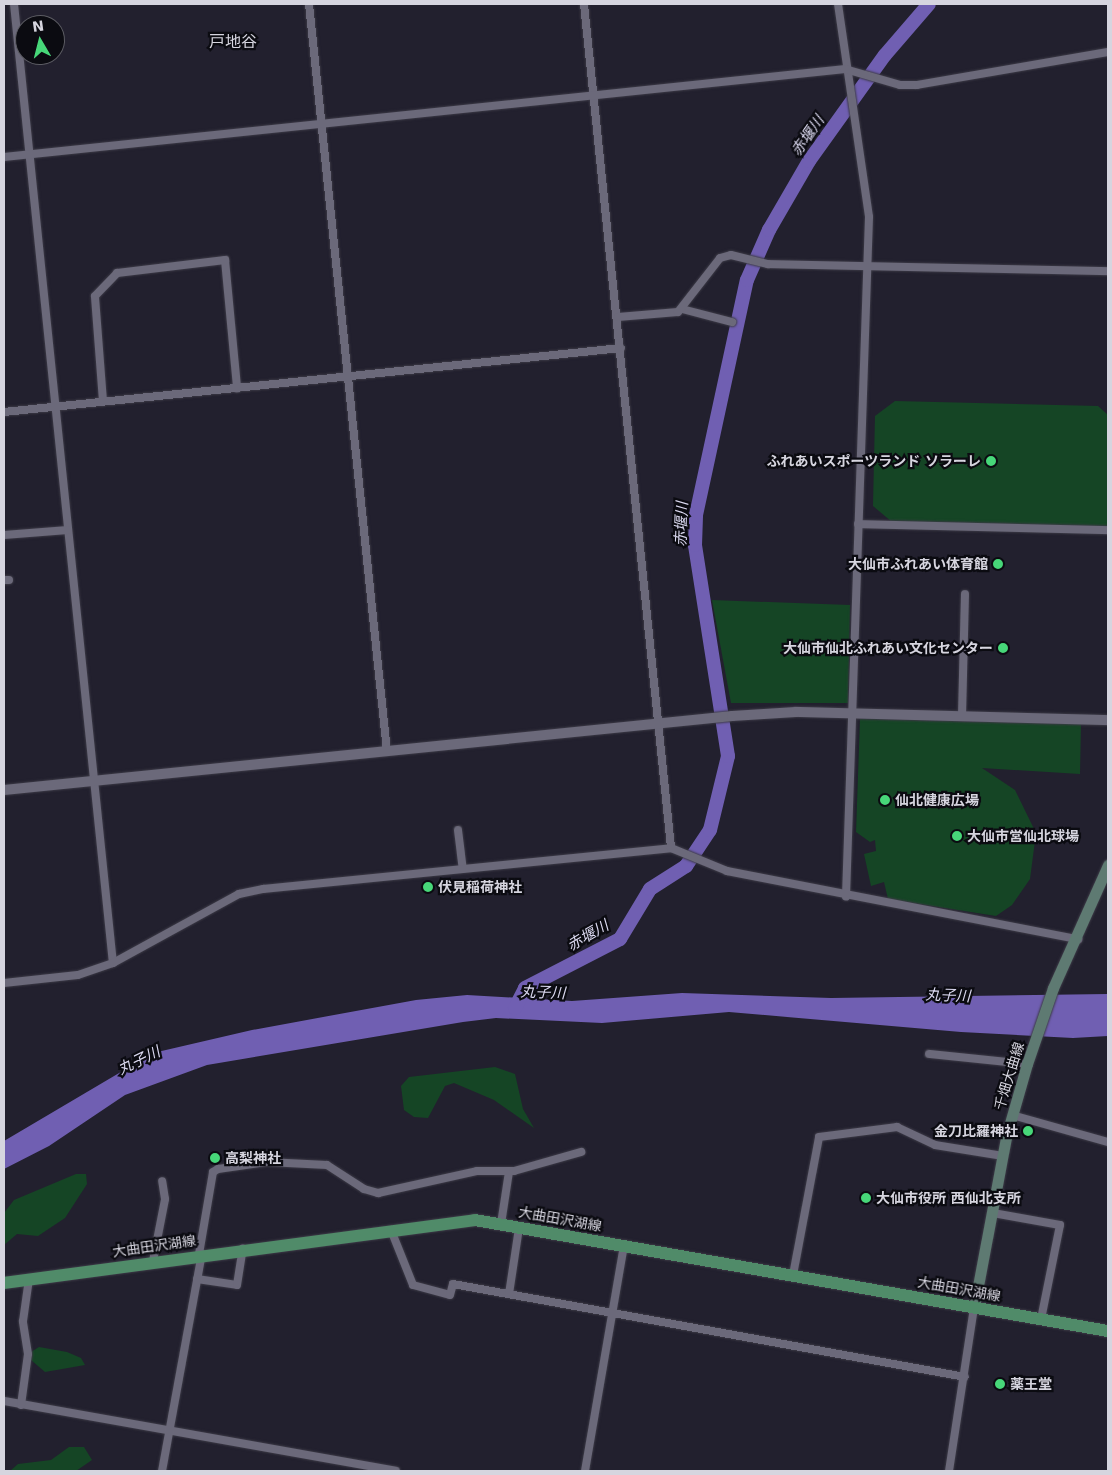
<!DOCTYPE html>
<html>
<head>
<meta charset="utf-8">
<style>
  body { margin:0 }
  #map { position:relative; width:1112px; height:1475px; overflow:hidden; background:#22202e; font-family:"DejaVu Sans","Noto Sans JP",sans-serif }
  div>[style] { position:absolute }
  .green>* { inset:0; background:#154525 }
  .water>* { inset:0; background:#705fb2 }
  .river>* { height:14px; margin:-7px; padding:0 7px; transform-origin:7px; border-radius:7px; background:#705fb2 }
  .roads { filter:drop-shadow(0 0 1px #3c3a46) drop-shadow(0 0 1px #3c3a46) }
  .minor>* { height:8px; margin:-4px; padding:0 4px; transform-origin:4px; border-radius:4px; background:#6b697a }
  .tertiary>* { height:10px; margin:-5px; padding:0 5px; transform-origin:5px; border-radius:5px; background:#6b697a }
  .secondary>* { height:11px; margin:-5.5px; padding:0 5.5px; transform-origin:5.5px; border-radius:5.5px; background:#5e7a72 }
  .primary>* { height:12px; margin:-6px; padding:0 6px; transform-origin:6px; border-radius:6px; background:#508b69 }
  .dots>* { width:14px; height:14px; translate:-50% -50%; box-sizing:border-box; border:2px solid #0b0b11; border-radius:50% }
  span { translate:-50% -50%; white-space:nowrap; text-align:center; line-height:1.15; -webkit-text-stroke:4.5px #0b0b11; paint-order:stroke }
  .poi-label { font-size:14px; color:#d6d5df; font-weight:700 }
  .right { translate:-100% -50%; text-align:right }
  .left { translate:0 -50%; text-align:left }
  .street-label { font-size:14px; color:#d6d5df }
  .water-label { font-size:15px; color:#dbd9f0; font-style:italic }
  .quarter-label { font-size:16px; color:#d6d5df }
  .frame { position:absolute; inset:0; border:5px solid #d6d5df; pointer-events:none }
  .north { position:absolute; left:15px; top:15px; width:50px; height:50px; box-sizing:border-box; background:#0b0b11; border:1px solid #5c5c63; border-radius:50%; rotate:352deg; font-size:14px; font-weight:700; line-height:20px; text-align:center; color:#d6d5df }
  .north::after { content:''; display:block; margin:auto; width:18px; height:22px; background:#47d779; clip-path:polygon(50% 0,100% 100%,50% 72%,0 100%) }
</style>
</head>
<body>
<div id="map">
  <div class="green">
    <div style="clip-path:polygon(895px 401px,1098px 406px,1108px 415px,1108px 527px,892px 522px,873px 506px,875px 416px)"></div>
    <div style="clip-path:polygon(712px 600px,850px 605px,848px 703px,731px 703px)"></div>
    <div style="clip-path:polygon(860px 719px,1081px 724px,1080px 774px,982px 768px,1015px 790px,1036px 833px,1030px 879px,1012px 905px,996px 916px,888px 899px,884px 882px,871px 886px,864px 854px,876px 851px,875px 840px,870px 842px,856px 832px)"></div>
    <div style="clip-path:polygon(495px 1067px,515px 1074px,523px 1109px,534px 1128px,494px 1100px,454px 1083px,445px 1086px,428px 1118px,414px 1117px,404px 1110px,401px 1086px,409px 1077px)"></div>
    <div style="clip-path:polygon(76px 1174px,86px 1174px,87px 1184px,65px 1218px,38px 1236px,17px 1234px,4px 1245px,4px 1213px,14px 1200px)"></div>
    <div style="clip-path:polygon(39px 1347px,67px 1352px,81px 1358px,85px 1365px,45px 1372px,31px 1360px,31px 1352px)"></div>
    <div style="clip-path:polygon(69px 1447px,84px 1447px,92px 1460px,76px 1471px,10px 1471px,18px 1464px,51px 1460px)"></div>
  </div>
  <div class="water">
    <div style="clip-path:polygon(682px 993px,831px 998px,1108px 994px,1108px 1036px,1073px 1038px,961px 1032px,729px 1012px,602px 1023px,496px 1018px,463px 1022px,207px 1065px,125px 1095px,49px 1146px,4px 1169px,4px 1141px,153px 1053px,252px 1030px,416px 1000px,467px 995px,572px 1001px)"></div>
  </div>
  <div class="river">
    <div style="left:515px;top:1008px;width:22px;rotate:-63deg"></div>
    <div style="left:525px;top:988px;width:107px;rotate:-27.3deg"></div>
    <div style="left:620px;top:939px;width:58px;rotate:-59deg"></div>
    <div style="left:650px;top:889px;width:43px;rotate:-32.6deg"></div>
    <div style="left:686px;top:866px;width:43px;rotate:-56.3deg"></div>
    <div style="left:710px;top:830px;width:76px;rotate:-76.3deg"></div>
    <div style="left:728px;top:756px;width:214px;rotate:-98.9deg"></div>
    <div style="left:695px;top:545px;width:30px;rotate:-88deg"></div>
    <div style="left:696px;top:515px;width:240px;rotate:-77.8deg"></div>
    <div style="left:747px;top:280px;width:55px;rotate:-66.3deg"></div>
    <div style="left:769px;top:230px;width:80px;rotate:-59.9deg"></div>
    <div style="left:809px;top:161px;width:130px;rotate:-54.4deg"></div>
    <div style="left:885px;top:55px;width:67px;rotate:-49.2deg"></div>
  </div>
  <div class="roads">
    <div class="minor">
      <div style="left:14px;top:4px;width:964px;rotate:84.11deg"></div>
      <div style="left:309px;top:4px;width:751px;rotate:84.04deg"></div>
      <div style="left:584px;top:4px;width:848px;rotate:84.11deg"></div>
      <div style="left:838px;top:4px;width:215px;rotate:81.7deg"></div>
      <div style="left:869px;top:217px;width:680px;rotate:91.94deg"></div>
      <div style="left:4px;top:157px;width:846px;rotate:-5.97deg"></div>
      <div style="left:845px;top:69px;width:57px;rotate:16.2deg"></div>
      <div style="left:900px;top:85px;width:17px"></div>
      <div style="left:917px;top:85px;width:194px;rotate:-9.8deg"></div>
      <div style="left:682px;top:309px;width:52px;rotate:14.6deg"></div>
      <div style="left:618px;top:317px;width:60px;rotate:-4.8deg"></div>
      <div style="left:678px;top:312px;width:68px;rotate:-52.1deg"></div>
      <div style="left:720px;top:258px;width:11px;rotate:-15deg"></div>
      <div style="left:731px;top:255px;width:38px;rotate:14deg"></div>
      <div style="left:768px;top:264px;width:340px;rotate:1.2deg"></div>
      <div style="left:103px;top:401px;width:105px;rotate:-94.4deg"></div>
      <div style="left:95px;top:296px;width:32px;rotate:-46deg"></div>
      <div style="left:117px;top:273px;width:109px;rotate:-6.9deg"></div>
      <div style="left:225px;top:260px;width:129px;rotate:84.6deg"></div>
      <div style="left:4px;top:412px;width:620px;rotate:-5.92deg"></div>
      <div style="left:858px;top:524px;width:250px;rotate:1.4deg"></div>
      <div style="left:4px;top:535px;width:64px;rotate:-4.5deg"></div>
      <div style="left:4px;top:580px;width:5px"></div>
      <div style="left:962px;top:716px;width:122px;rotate:-88.6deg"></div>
      <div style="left:458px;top:830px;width:39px;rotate:83deg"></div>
      <div style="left:4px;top:983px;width:74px;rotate:-6.2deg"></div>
      <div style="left:78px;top:975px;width:37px;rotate:-19deg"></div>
      <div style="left:113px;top:963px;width:144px;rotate:-28.7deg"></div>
      <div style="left:239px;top:894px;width:25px;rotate:-12deg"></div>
      <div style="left:263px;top:889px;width:410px;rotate:-5.7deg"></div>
      <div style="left:671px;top:848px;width:61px;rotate:22.3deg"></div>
      <div style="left:727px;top:871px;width:358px;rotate:11deg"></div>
      <div style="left:929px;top:1054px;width:99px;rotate:5.8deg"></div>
      <div style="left:1012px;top:1115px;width:100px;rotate:15.7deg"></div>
      <div style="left:993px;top:1213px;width:68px;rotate:10.2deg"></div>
      <div style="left:1060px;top:1225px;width:96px;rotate:101.4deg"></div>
      <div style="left:501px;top:1224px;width:53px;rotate:-81.3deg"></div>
      <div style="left:391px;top:1230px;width:59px;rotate:68.2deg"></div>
      <div style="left:413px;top:1285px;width:38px;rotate:15deg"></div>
      <div style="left:450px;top:1295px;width:11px;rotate:-75deg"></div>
      <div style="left:453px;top:1284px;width:520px;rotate:10.29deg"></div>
      <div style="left:199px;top:1254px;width:83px;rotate:-80.3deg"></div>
      <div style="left:213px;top:1172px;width:6px;rotate:-31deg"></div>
      <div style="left:218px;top:1169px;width:49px;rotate:-8.1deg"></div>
      <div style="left:267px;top:1162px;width:60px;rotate:2.9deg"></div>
      <div style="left:327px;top:1165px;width:44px;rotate:33deg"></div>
      <div style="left:364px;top:1189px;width:15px;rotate:16deg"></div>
      <div style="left:378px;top:1193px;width:101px;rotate:-12.5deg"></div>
      <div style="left:477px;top:1171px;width:37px"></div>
      <div style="left:514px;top:1171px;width:70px;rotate:-15.8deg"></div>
      <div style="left:153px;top:1261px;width:63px;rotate:-79deg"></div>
      <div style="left:165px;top:1199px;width:18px;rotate:-99deg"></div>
      <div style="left:793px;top:1275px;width:140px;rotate:-79.3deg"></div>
      <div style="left:819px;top:1137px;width:79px;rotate:-7.3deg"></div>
      <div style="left:897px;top:1127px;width:42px;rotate:25.3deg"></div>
      <div style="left:935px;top:1145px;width:69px;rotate:9.2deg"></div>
      <div style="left:197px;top:1279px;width:40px;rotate:8.5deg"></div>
      <div style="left:237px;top:1285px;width:37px;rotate:-81deg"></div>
      <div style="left:509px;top:1294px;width:67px;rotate:-81.4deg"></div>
      <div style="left:4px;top:1401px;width:398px;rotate:10.1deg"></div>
      <div style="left:21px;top:1405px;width:51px;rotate:-82.2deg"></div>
      <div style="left:28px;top:1354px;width:33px;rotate:-99deg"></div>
      <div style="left:23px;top:1321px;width:42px;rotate:-81.9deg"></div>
      <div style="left:162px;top:1471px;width:221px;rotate:-79.6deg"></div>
      <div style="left:585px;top:1471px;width:228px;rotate:-80.2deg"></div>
      <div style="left:949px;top:1471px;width:166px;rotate:-81.3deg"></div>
    </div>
    <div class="tertiary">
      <div style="left:4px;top:790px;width:732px;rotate:-5.8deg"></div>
      <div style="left:732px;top:716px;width:64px;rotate:-3.6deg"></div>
      <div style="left:796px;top:712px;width:312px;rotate:1.5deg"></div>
    </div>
    <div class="secondary">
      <div style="left:974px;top:1307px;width:173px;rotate:-79.3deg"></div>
      <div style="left:1006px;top:1137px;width:76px;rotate:-74deg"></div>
      <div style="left:1027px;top:1064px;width:80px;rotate:-71.1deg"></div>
      <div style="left:1053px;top:988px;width:135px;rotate:-65.9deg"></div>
    </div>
    <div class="primary">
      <div style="left:4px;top:1283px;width:475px;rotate:-7.6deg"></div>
      <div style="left:475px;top:1220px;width:643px;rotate:9.95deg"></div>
    </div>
  </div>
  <div class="dots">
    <div style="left:991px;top:461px;background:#47d779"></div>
    <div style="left:998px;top:564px;background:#47d779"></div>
    <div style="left:1003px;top:648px;background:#47d779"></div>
    <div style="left:885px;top:800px;background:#47d779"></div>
    <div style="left:957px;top:836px;background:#47d779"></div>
    <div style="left:428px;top:887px;background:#47d779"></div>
    <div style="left:1028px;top:1131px;background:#47d779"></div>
    <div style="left:215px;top:1158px;background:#47d779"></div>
    <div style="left:866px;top:1198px;background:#47d779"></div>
    <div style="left:1000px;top:1384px;background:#47d779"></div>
  </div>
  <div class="poi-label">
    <span class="right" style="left:981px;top:461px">ふれあいスポーツランド ソラーレ</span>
    <span class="right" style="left:988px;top:564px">大仙市ふれあい体育館</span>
    <span class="right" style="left:993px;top:648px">大仙市仙北ふれあい文化センター</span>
    <span class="left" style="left:895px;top:800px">仙北健康広場</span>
    <span class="left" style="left:967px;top:836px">大仙市営仙北球場</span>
    <span class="left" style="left:438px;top:887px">伏見稲荷神社</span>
    <span class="right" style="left:1018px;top:1131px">金刀比羅神社</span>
    <span class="left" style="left:225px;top:1158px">高梨神社</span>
    <span class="left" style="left:876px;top:1198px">大仙市役所 西仙北支所</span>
    <span class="left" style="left:1010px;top:1384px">薬王堂</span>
  </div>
  <div class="street-label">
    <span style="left:1009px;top:1076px;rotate:-73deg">千畑大曲線</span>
    <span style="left:560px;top:1219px;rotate:10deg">大曲田沢湖線</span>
    <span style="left:154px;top:1246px;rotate:-8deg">大曲田沢湖線</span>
    <span style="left:959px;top:1289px;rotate:10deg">大曲田沢湖線</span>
  </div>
  <div class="water-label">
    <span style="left:808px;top:136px;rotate:-55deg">赤堰川</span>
    <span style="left:682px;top:524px;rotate:-88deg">赤堰川</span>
    <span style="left:588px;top:936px;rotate:-30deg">赤堰川</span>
    <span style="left:543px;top:993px;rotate:2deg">丸子川</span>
    <span style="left:948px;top:996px;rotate:2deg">丸子川</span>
    <span style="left:139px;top:1061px;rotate:-26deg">丸子川</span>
  </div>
  <div class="quarter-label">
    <span style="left:233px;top:42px">戸地谷</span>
  </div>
  <div class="frame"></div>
  <div class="north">N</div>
</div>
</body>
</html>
